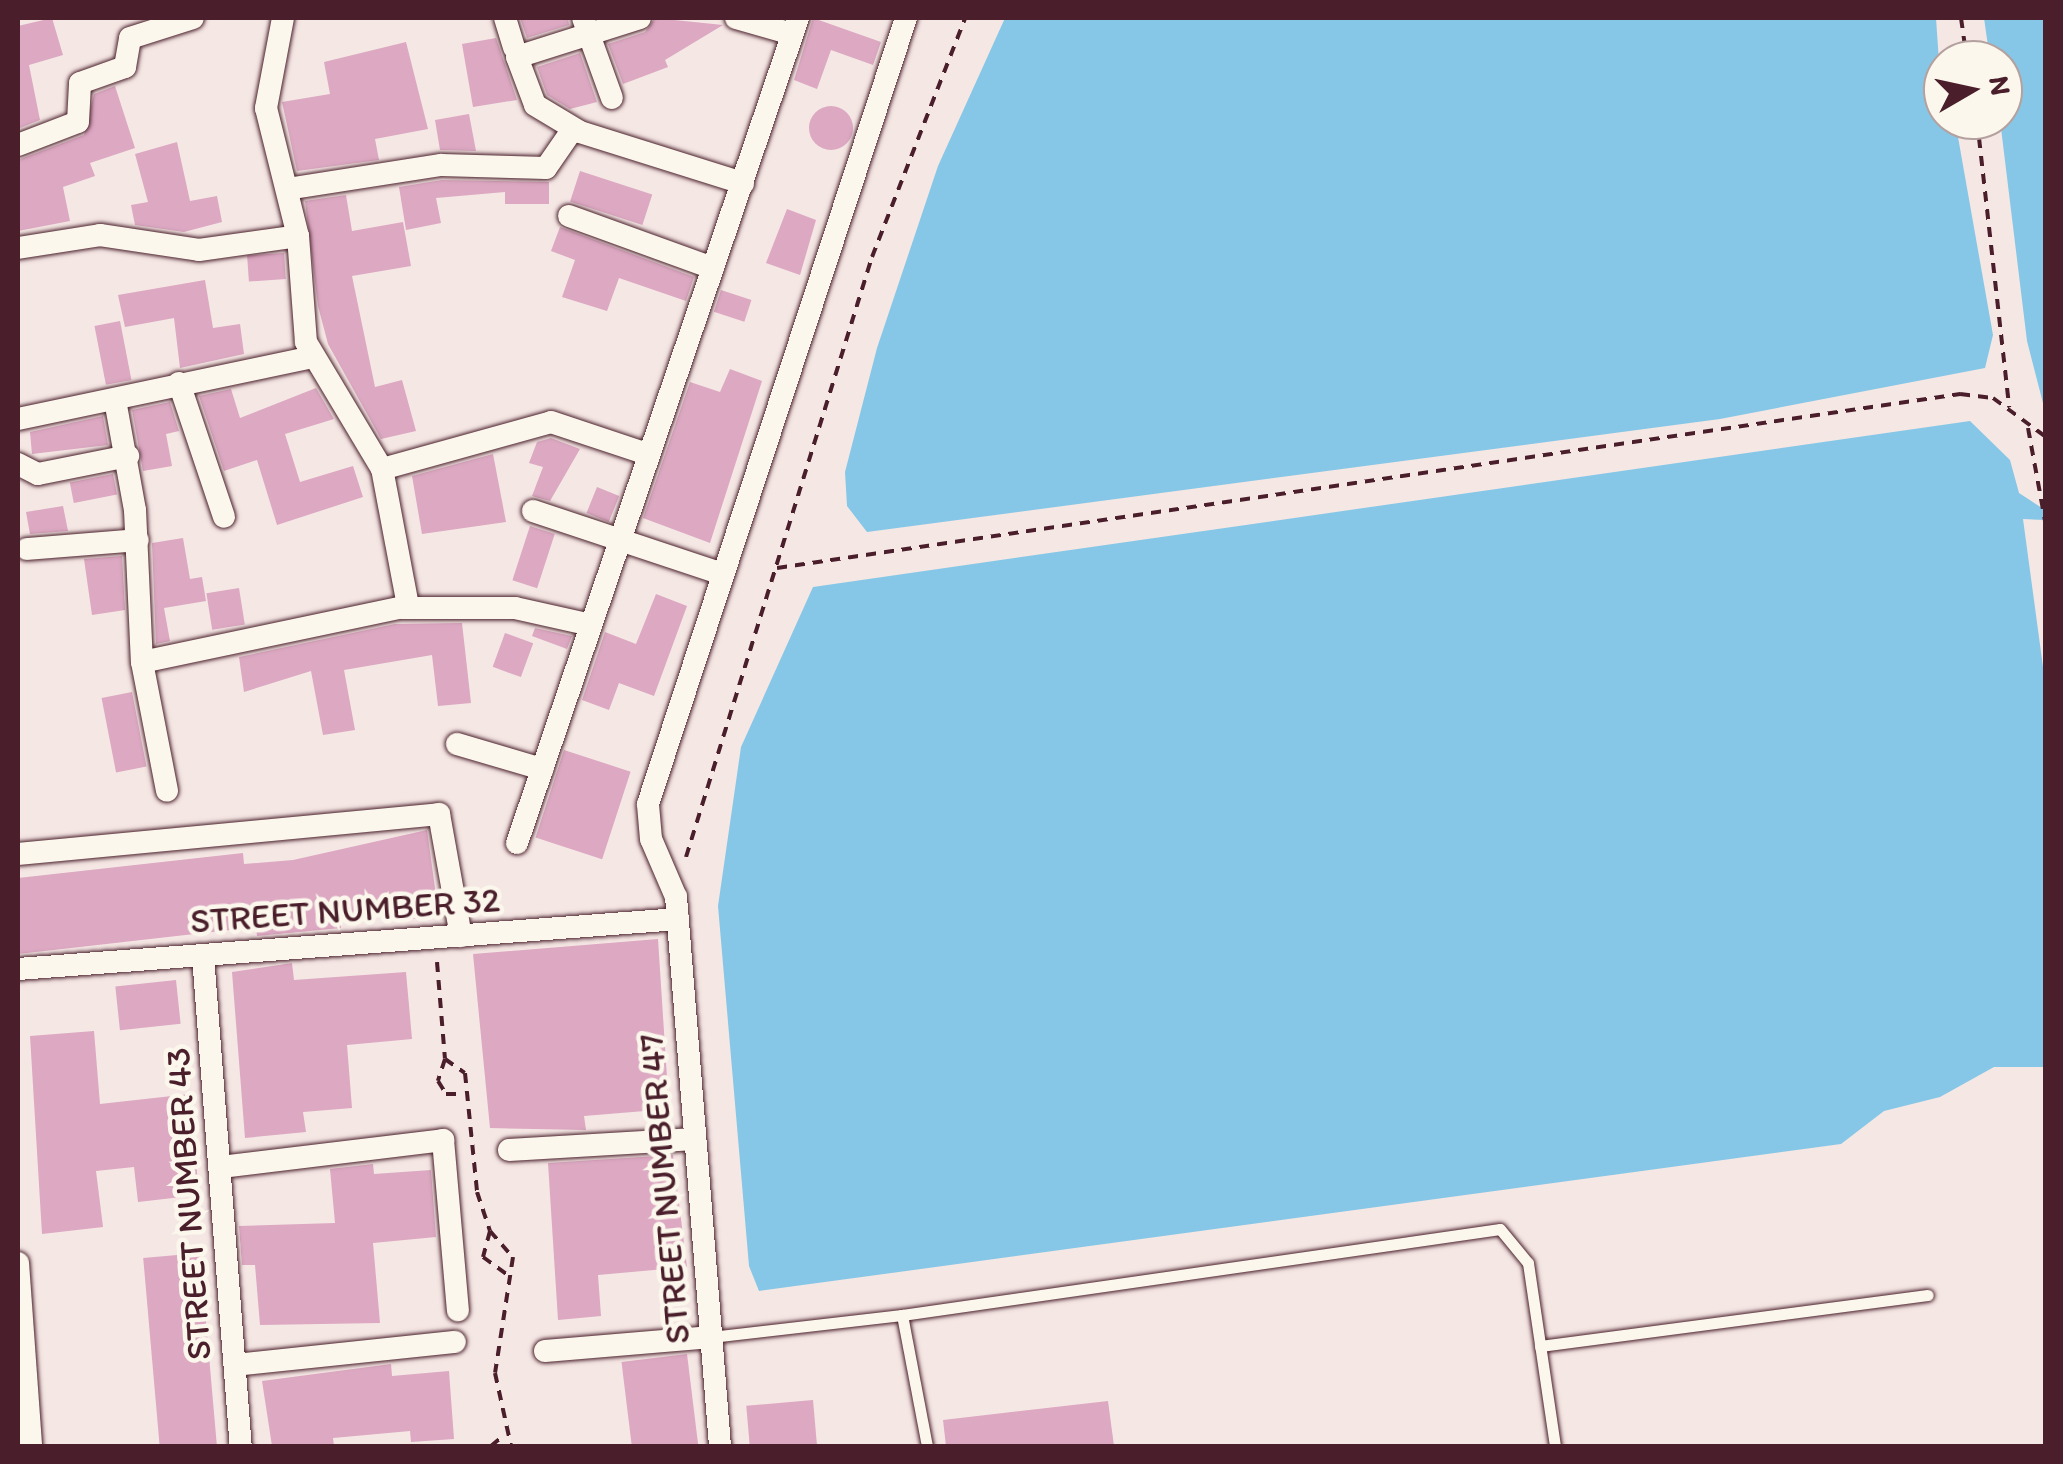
<!DOCTYPE html>
<html>
<head>
<meta charset="utf-8">
<style>
  body { margin:0 }
  #map { position:relative; width:2063px; height:1464px; overflow:hidden; background:#f5e7e4; font-family:Itim,sans-serif }
  div>[style] { position:absolute }
  .water>* { inset:0; background:#86c7e7 }
  .building>* { inset:0; background:#dca8c2; transform-origin:0 0 }
  .round { border-radius:50% }
  .path>* { height:4px; margin-top:-2px; transform-origin:0; background:repeating-linear-gradient(90deg,#4a1f2b 0 10px,transparent 0 18px) }
  .roads { filter:drop-shadow(0 0 2px #4a1f2b) drop-shadow(0 0 2px #4a1f2b) }
  .service>* { height:11px; margin:-5.5px; padding:0 5.5px; transform-origin:5.5px; border-radius:5.5px; background:#fbf7ec }
  .minor>* { height:22px; margin:-11px; padding:0 11px; transform-origin:11px; border-radius:11px; background:#fbf7ec }
  span { translate:-50% -50%; white-space:nowrap; text-align:center; line-height:1.15; -webkit-text-stroke:9px #fbf7ec; paint-order:stroke }
  .street-label { font-size:35px; color:#4a1f2b }
  .frame { position:absolute; inset:0; border:20px solid #4a1f2b; pointer-events:none }
  .north { position:absolute; left:1923px; top:40px; width:100px; height:100px; box-sizing:border-box; background:#fbf7ec; border:2px solid #b4a19f; border-radius:50%; rotate:81deg; font-size:28px; font-weight:700; line-height:40px; text-align:center; color:#4a1f2b }
  .north::after { content:''; display:block; margin:auto; width:35px; height:45px; background:#4a1f2b; clip-path:polygon(50% 0,100% 100%,50% 72%,0 100%) }
</style>
</head>
<body>
<div id="map">
  <div class="water">
    <div style="clip-path:polygon(1005px 18px,1936px 18px,1943px 120px,1955px 120px,1993px 335px,1985px 368px,1720px 419px,867px 532px,847px 506px,845px 472px,877px 348px,938px 166px)"></div>
    <div style="clip-path:polygon(1984px 18px,2045px 18px,2045px 411px,2027px 341px,2000px 120px,2003px 60px,1990px 60px)"></div>
    <div style="clip-path:polygon(1970px 421px,2010px 460px,2019px 493px,2045px 510px,2045px 520px,2023px 519px,2046px 689px,2045px 1067px,1994px 1067px,1940px 1097px,1884px 1111px,1841px 1144px,759px 1291px,749px 1266px,718px 906px,741px 747px,813px 587px)"></div>
  </div>
  <div class="building">
    <div style="clip-path:polygon(52px 18px,63px 55px,29px 65px,40px 120px,20px 128px,18px 26px)"></div>
    <div style="clip-path:polygon(520px 18px,568px 18px,569px 25px,527px 38px)"></div>
    <div style="clip-path:polygon(655px 18px,723px 25px,665px 60px,668px 67px,623px 84px,608px 44px,645px 32px)"></div>
    <div style="clip-path:polygon(813px 18px,881px 42px,873px 65px,831px 50px,817px 89px,794px 80px)"></div>
    <div style="clip-path:polygon(496px 38px,517px 100px,473px 107px,462px 44px)"></div>
    <div style="clip-path:polygon(406px 42px,428px 129px,375px 139px,379px 160px,297px 171px,282px 102px,330px 94px,324px 62px)"></div>
    <div style="clip-path:polygon(580px 53px,597px 102px,570px 109px,547px 95px,537px 67px)"></div>
    <div style="clip-path:polygon(115px 86px,135px 148px,90px 163px,95px 176px,63px 187px,70px 221px,18px 231px,18px 160px,84px 135px,94px 94px)"></div>
    <div class="round" style="left:809px;top:106px;width:44px;height:44px"></div>
    <div style="clip-path:polygon(469px 114px,476px 151px,440px 150px,435px 120px)"></div>
    <div style="clip-path:polygon(177px 142px,190px 201px,217px 196px,222px 222px,184px 232px,135px 225px,131px 205px,148px 202px,135px 154px)"></div>
    <div style="left:580px;top:171px;width:76px;height:32px;rotate:18deg"></div>
    <div style="clip-path:polygon(442px 180px,549px 182px,549px 204px,505px 204px,505px 192px,436px 198px,441px 223px,406px 230px,399px 187px)"></div>
    <div style="clip-path:polygon(346px 195px,352px 231px,403px 222px,411px 266px,352px 276px,375px 387px,402px 380px,416px 431px,381px 439px,328px 344px,318px 306px,305px 201px)"></div>
    <div style="clip-path:polygon(787px 209px,816px 220px,800px 275px,766px 263px)"></div>
    <div style="clip-path:polygon(560px 227px,694px 277px,686px 301px,619px 278px,607px 311px,562px 297px,575px 260px,551px 251px)"></div>
    <div style="left:284px;top:253px;width:26px;height:37px;rotate:86deg"></div>
    <div style="clip-path:polygon(205px 280px,213px 328px,240px 324px,244px 354px,180px 368px,174px 318px,125px 327px,118px 295px)"></div>
    <div style="left:721px;top:290px;width:32px;height:23px;rotate:18deg"></div>
    <div style="left:120px;top:321px;width:60px;height:26px;rotate:79deg"></div>
    <div style="clip-path:polygon(730px 369px,762px 381px,710px 543px,643px 518px,690px 382px,720px 392px)"></div>
    <div style="clip-path:polygon(316px 388px,334px 419px,285px 434px,300px 482px,353px 466px,363px 497px,277px 525px,257px 460px,224px 471px,199px 396px,231px 389px,240px 418px)"></div>
    <div style="clip-path:polygon(170px 402px,179px 431px,166px 434px,172px 466px,143px 471px,132px 410px)"></div>
    <div style="clip-path:polygon(103px 416px,108px 445px,32px 454px,30px 432px)"></div>
    <div style="clip-path:polygon(551px 438px,580px 449px,550px 501px,532px 496px,543px 467px,529px 463px,537px 442px)"></div>
    <div style="clip-path:polygon(493px 454px,506px 522px,422px 534px,412px 476px)"></div>
    <div style="left:113px;top:474px;width:21px;height:44px;rotate:79deg"></div>
    <div style="left:597px;top:487px;width:24px;height:28px;rotate:22deg"></div>
    <div style="clip-path:polygon(63px 506px,68px 531px,30px 534px,26px 512px)"></div>
    <div style="left:530px;top:526px;width:26px;height:57px;rotate:18deg"></div>
    <div style="clip-path:polygon(183px 538px,190px 579px,202px 577px,206px 601px,164px 608px,170px 641px,156px 644px,152px 543px)"></div>
    <div style="clip-path:polygon(122px 556px,125px 610px,92px 615px,84px 559px)"></div>
    <div style="left:239px;top:588px;width:37px;height:33px;rotate:81deg"></div>
    <div style="clip-path:polygon(656px 594px,687px 606px,654px 696px,619px 683px,609px 710px,582px 700px,605px 632px,636px 644px)"></div>
    <div style="clip-path:polygon(462px 623px,471px 703px,438px 706px,432px 655px,344px 670px,355px 730px,323px 735px,311px 671px,244px 692px,239px 657px,395px 624px)"></div>
    <div style="clip-path:polygon(535px 628px,572px 636px,567px 649px,532px 636px)"></div>
    <div style="left:505px;top:633px;width:30px;height:36px;rotate:20deg"></div>
    <div style="left:132px;top:692px;width:76px;height:31px;rotate:79deg"></div>
    <div style="left:564px;top:750px;width:70px;height:92px;rotate:18deg"></div>
    <div style="clip-path:polygon(427px 830px,439px 917px,398px 920px,397px 912px,340px 918px,341px 928px,257px 936px,256px 927px,18px 954px,18px 878px,243px 853px,244px 864px,293px 860px)"></div>
    <div style="clip-path:polygon(658px 939px,669px 1109px,584px 1116px,586px 1130px,490px 1128px,473px 954px)"></div>
    <div style="clip-path:polygon(292px 963px,294px 980px,406px 972px,412px 1039px,347px 1045px,352px 1108px,303px 1112px,306px 1132px,245px 1138px,232px 972px)"></div>
    <div style="left:176px;top:980px;width:44px;height:61px;rotate:84deg"></div>
    <div style="clip-path:polygon(94px 1031px,100px 1104px,190px 1094px,199px 1195px,138px 1202px,134px 1167px,96px 1171px,103px 1227px,42px 1234px,30px 1036px)"></div>
    <div style="clip-path:polygon(673px 1155px,687px 1267px,598px 1275px,601px 1316px,558px 1320px,548px 1163px)"></div>
    <div style="clip-path:polygon(373px 1164px,374px 1174px,431px 1170px,436px 1237px,373px 1243px,380px 1323px,260px 1325px,255px 1265px,242px 1265px,239px 1226px,335px 1223px,330px 1169px)"></div>
    <div style="left:200px;top:1253px;width:194px;height:57px;rotate:85deg"></div>
    <div style="left:687px;top:1354px;width:93px;height:66px;rotate:83deg"></div>
    <div style="clip-path:polygon(391px 1364px,392px 1376px,449px 1371px,454px 1439px,411px 1442px,410px 1431px,333px 1438px,334px 1446px,272px 1446px,262px 1381px)"></div>
    <div style="left:813px;top:1400px;width:46px;height:67px;rotate:85deg"></div>
    <div style="clip-path:polygon(1108px 1401px,1114px 1446px,946px 1446px,943px 1420px)"></div>
  </div>
  <div class="path">
    <div style="left:1961px;top:18px;width:42px;rotate:81.9deg"></div>
    <div style="left:1977px;top:120px;width:289px;rotate:83.6deg"></div>
    <div style="left:2028px;top:428px;width:100px;rotate:79.6deg"></div>
    <div style="left:777px;top:568px;width:1196px;rotate:-8.37deg"></div>
    <div style="left:1960px;top:394px;width:33px;rotate:7deg"></div>
    <div style="left:1993px;top:398px;width:66px;rotate:36.3deg"></div>
    <div style="left:686px;top:857px;width:628px;rotate:-72.78deg"></div>
    <div style="left:872px;top:257px;width:256px;rotate:-68.7deg"></div>
    <div style="left:437px;top:962px;width:97px;rotate:85.3deg"></div>
    <div style="left:445px;top:1059px;width:24px;rotate:35deg"></div>
    <div style="left:465px;top:1073px;width:120px;rotate:84.2deg"></div>
    <div style="left:477px;top:1192px;width:41px;rotate:71.6deg"></div>
    <div style="left:490px;top:1231px;width:35px;rotate:49deg"></div>
    <div style="left:513px;top:1257px;width:117px;rotate:98.8deg"></div>
    <div style="left:495px;top:1373px;width:75px;rotate:77.6deg"></div>
    <div style="left:445px;top:1059px;width:23px;rotate:108deg"></div>
    <div style="left:438px;top:1081px;width:15px;rotate:58deg"></div>
    <div style="left:446px;top:1094px;width:15px"></div>
    <div style="left:490px;top:1231px;width:27px;rotate:105deg"></div>
    <div style="left:483px;top:1257px;width:29px;rotate:36deg"></div>
    <div style="left:491px;top:1446px;width:16px;rotate:-40deg"></div>
  </div>
  <div class="roads">
    <div class="service">
      <div style="left:902px;top:1315px;width:604px;rotate:-8.18deg"></div>
      <div style="left:1500px;top:1229px;width:44px;rotate:50.5deg"></div>
      <div style="left:1528px;top:1263px;width:185px;rotate:81.6deg"></div>
      <div style="left:711px;top:1337px;width:192px;rotate:-6.6deg"></div>
      <div style="left:902px;top:1315px;width:133px;rotate:79.2deg"></div>
      <div style="left:1540px;top:1346px;width:391px;rotate:-7.5deg"></div>
    </div>
    <div class="minor">
      <div style="left:283px;top:18px;width:92px;rotate:100.7deg"></div>
      <div style="left:266px;top:108px;width:132px;rotate:76deg"></div>
      <div style="left:298px;top:236px;width:106px;rotate:85.7deg"></div>
      <div style="left:306px;top:342px;width:148px;rotate:59.1deg"></div>
      <div style="left:382px;top:469px;width:175px;rotate:-15.5deg"></div>
      <div style="left:551px;top:422px;width:101px;rotate:18.4deg"></div>
      <div style="left:505px;top:18px;width:31px;rotate:73deg"></div>
      <div style="left:583px;top:18px;width:85px;rotate:70.1deg"></div>
      <div style="left:640px;top:18px;width:129px;rotate:162.4deg"></div>
      <div style="left:517px;top:57px;width:51px;rotate:69.4deg"></div>
      <div style="left:535px;top:105px;width:52px;rotate:31deg"></div>
      <div style="left:580px;top:132px;width:171px;rotate:17.4deg"></div>
      <div style="left:736px;top:18px;width:58px;rotate:15.9deg"></div>
      <div style="left:18px;top:145px;width:64px;rotate:-21deg"></div>
      <div style="left:78px;top:122px;width:39px;rotate:-87deg"></div>
      <div style="left:80px;top:83px;width:48px;rotate:-19.6deg"></div>
      <div style="left:125px;top:67px;width:29px;rotate:-80deg"></div>
      <div style="left:130px;top:38px;width:66px;rotate:-17.6deg"></div>
      <div style="left:287px;top:189px;width:156px;rotate:-8.9deg"></div>
      <div style="left:441px;top:165px;width:105px;rotate:1.6deg"></div>
      <div style="left:546px;top:168px;width:47px;rotate:-55.3deg"></div>
      <div style="left:569px;top:216px;width:153px;rotate:19.9deg"></div>
      <div style="left:18px;top:248px;width:83px;rotate:-9deg"></div>
      <div style="left:100px;top:235px;width:100px;rotate:8.6deg"></div>
      <div style="left:199px;top:250px;width:100px;rotate:-8deg"></div>
      <div style="left:179px;top:383px;width:141px;rotate:71.4deg"></div>
      <div style="left:115px;top:400px;width:112px;rotate:79.7deg"></div>
      <div style="left:135px;top:510px;width:152px;rotate:87.4deg"></div>
      <div style="left:142px;top:662px;width:131px;rotate:79deg"></div>
      <div style="left:18px;top:419px;width:300px;rotate:-11.9deg"></div>
      <div style="left:18px;top:464px;width:22px;rotate:27deg"></div>
      <div style="left:38px;top:474px;width:92px;rotate:-11.3deg"></div>
      <div style="left:533px;top:511px;width:199px;rotate:18.4deg"></div>
      <div style="left:27px;top:549px;width:111px;rotate:-4.6deg"></div>
      <div style="left:402px;top:608px;width:113px"></div>
      <div style="left:515px;top:608px;width:78px;rotate:12.6deg"></div>
      <div style="left:142px;top:662px;width:272px;rotate:-11.9deg"></div>
      <div style="left:408px;top:606px;width:139px;rotate:-100.7deg"></div>
      <div style="left:457px;top:744px;width:89px;rotate:16.4deg"></div>
      <div style="left:517px;top:843px;width:872px;rotate:-71.19deg"></div>
      <div style="left:18px;top:854px;width:423px;rotate:-5.4deg"></div>
      <div style="left:439px;top:814px;width:124px;rotate:79.8deg"></div>
      <div style="left:203px;top:956px;width:491px;rotate:85.6deg"></div>
      <div style="left:18px;top:969px;width:662px;rotate:-4.33deg"></div>
      <div style="left:509px;top:1150px;width:186px;rotate:-3.4deg"></div>
      <div style="left:221px;top:1167px;width:224px;rotate:-6.9deg"></div>
      <div style="left:443px;top:1140px;width:171px;rotate:85deg"></div>
      <div style="left:18px;top:1263px;width:183px;rotate:85.9deg"></div>
      <div style="left:545px;top:1351px;width:167px;rotate:-4.8deg"></div>
      <div style="left:235px;top:1365px;width:221px;rotate:-6deg"></div>
      <div style="left:720px;top:1446px;width:551px;rotate:-94.58deg"></div>
      <div style="left:676px;top:897px;width:63px;rotate:-113.3deg"></div>
      <div style="left:651px;top:839px;width:35px;rotate:-95deg"></div>
      <div style="left:648px;top:804px;width:827px;rotate:-71.83deg"></div>
    </div>
  </div>
  <div class="street-label">
    <span style="left:345px;top:910px;rotate:-4deg">STREET NUMBER 32</span>
    <span style="left:664px;top:1189px;rotate:-95deg">STREET NUMBER 47</span>
    <span style="left:188px;top:1204px;rotate:-94deg">STREET NUMBER 43</span>
  </div>
  <div class="frame"></div>
  <div class="north">N</div>
</div>
</body>
</html>
